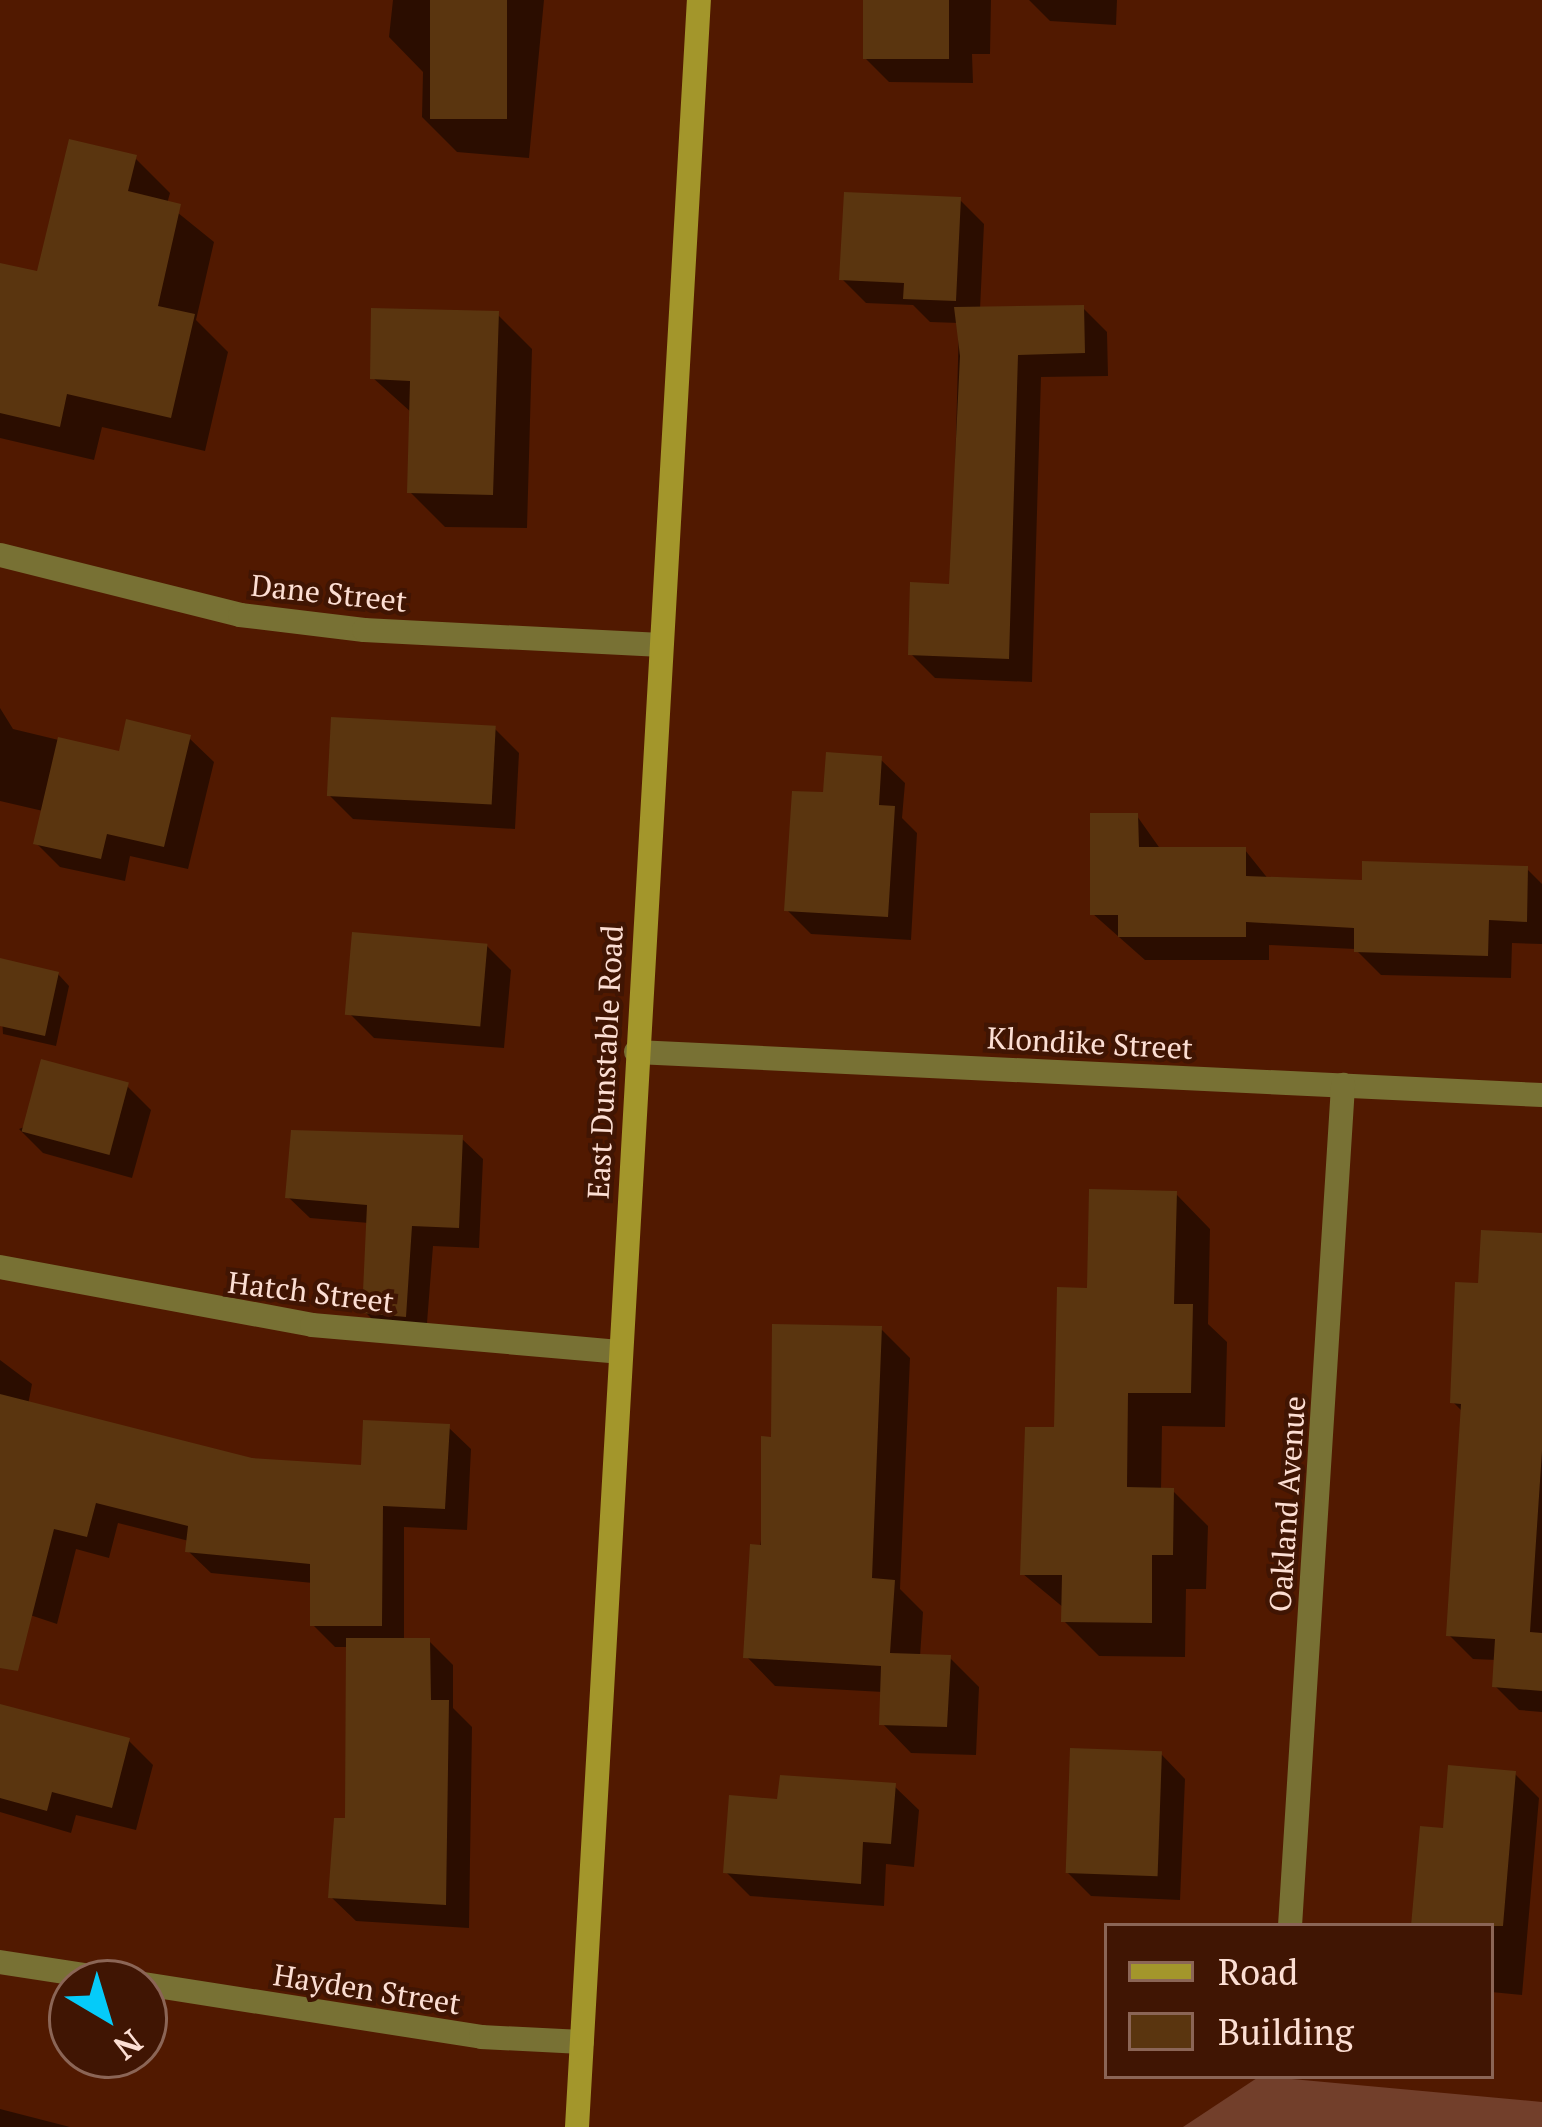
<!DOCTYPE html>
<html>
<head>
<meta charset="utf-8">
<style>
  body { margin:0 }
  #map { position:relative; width:1542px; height:2127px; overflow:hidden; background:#511900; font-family:"PT Serif",serif }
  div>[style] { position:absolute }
  .green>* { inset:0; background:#723f2b }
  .shadow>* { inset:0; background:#0007 }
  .building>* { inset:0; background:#5a350f; transform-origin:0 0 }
  .street>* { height:24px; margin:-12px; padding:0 12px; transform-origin:12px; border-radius:12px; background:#787134 }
  .secondary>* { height:24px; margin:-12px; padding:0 12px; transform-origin:12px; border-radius:12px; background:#a3962b }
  span { translate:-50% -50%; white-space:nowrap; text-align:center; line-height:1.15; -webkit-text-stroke:9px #401503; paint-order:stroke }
  .street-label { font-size:30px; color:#fcded3 }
  .legend { position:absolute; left:1104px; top:1923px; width:390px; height:156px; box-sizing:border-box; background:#401503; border:3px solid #8b6556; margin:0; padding:15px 21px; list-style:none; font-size:36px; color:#fcded3 }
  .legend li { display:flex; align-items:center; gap:24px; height:60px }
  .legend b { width:60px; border:3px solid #8b6556 }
  .north { position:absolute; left:48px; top:1959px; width:120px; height:120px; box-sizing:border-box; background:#401503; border:3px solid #8b6556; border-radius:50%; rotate:142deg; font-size:33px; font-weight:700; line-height:48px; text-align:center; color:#fcded3 }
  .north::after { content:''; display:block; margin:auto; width:42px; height:54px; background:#05cbf9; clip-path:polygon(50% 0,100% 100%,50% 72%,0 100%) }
</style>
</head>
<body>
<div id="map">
  <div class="green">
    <div style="clip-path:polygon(1260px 2076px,1542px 2102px,1542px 2127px,1183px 2127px)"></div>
  </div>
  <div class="shadow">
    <div style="clip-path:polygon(393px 0,544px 0,529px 158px,457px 152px,422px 117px,423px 72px,389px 37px)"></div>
    <div style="clip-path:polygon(866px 0,991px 0,990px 54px,972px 54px,973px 83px,889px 82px,865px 58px)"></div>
    <div style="clip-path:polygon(1029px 0,1117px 0,1116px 25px,1050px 21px)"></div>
    <div style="clip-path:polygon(135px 158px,170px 193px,167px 204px,214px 242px,196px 320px,228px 352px,205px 451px,102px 427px,94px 460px,0 438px,0 266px,40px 275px)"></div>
    <div style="clip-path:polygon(960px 200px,984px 224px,980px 310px,1083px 308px,1107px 332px,1108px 376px,1041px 377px,1032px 682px,935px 678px,911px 654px,952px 587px,959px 323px,930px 322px,913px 305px,866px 303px,842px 279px)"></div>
    <div style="clip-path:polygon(497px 314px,532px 349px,527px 528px,445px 527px,410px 492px,412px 413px,373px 378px)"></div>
    <div style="clip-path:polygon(0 708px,13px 729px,121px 755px,189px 738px,214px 762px,188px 869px,130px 856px,125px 881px,60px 867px,36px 843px,43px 811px,0 801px)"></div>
    <div style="clip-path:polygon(495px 729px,519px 753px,515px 829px,353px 819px,329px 795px)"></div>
    <div style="clip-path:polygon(880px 759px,905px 783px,902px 818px,917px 833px,911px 940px,811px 934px,787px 910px,826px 796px)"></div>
    <div style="clip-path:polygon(1137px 816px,1161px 850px,1245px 850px,1269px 880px,1364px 883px,1527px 869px,1542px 884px,1542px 944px,1512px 943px,1511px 978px,1381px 975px,1355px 949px,1269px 945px,1269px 960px,1145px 960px,1093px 914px)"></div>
    <div style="clip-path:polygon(487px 946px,511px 970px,504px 1048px,374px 1038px,350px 1014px)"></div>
    <div style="clip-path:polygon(58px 974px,69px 986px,56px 1046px,3px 1034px,0 985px)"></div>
    <div style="clip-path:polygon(127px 1086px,151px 1110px,132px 1178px,43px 1153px,19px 1129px)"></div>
    <div style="clip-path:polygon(461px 1138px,483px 1159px,479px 1248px,433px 1246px,426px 1336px,386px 1333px,365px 1312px,369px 1223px,310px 1218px,288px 1197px)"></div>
    <div style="clip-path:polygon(1176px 1194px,1210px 1229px,1208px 1324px,1227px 1342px,1225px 1427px,1162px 1426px,1161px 1491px,1173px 1491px,1208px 1526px,1206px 1589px,1186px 1589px,1185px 1657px,1099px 1656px,1064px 1621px,1064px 1608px,1023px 1574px,1090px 1291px)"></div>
    <div style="clip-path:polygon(1542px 1236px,1542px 1712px,1519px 1710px,1495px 1686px,1497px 1660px,1473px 1659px,1449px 1635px,1463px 1412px,1453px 1402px,1481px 1286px)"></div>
    <div style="clip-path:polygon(881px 1329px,910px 1358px,900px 1589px,923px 1612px,920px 1657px,950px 1658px,979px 1687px,976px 1755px,911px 1753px,882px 1723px,883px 1692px,775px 1686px,746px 1656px,774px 1440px)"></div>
    <div style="clip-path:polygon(0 1360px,32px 1384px,28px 1405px,252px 1461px,364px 1468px,448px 1427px,471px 1449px,467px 1530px,404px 1527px,404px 1641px,429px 1641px,453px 1665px,453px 1708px,472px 1727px,469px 1928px,356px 1921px,331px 1897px,348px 1822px,349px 1647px,335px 1647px,313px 1625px,313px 1583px,211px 1573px,188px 1551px,189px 1541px,118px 1523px,109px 1558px,76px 1549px,57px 1624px,0 1605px)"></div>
    <div style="clip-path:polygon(0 1707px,129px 1741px,153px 1765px,136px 1830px,76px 1815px,71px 1833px,0 1812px)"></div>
    <div style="clip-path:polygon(1161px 1754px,1185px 1779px,1180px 1900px,1091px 1896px,1067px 1872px)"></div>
    <div style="clip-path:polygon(1515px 1774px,1539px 1798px,1522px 1995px,1491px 1992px,1491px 1926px,1414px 1926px)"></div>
    <div style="clip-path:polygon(894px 1786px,919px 1810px,914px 1867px,886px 1864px,884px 1906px,750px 1896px,726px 1872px,780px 1802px)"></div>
    <div style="clip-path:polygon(0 2109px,70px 2127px,0 2127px)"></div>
  </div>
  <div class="building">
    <div style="left:430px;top:0;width:77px;height:119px"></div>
    <div style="left:863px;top:0;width:86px;height:59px"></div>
    <div style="clip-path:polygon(69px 139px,137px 155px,128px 191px,181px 204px,158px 306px,195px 314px,171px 418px,67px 394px,60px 427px,0 413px,0 263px,37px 271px)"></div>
    <div style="clip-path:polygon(844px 192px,961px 197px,956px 301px,903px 299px,904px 283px,839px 280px)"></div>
    <div style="clip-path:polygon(1084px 305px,1085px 353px,1018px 355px,1009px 659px,908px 655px,910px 582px,949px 584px,960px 356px,954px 307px)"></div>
    <div style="clip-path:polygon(371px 308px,499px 311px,493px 495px,407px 493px,410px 381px,370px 379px)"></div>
    <div style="left:331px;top:717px;width:165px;height:79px;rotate:3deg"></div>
    <div style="clip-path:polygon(126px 719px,191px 735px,164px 847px,107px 834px,101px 859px,33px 844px,58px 737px,119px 751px)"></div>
    <div style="clip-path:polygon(826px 752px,882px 756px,879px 805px,895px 806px,888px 917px,784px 911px,792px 791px,823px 792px)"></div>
    <div style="clip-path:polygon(1090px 813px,1138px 813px,1139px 847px,1246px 847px,1246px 876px,1362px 880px,1362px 861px,1528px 866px,1527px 922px,1489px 920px,1488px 956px,1354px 952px,1354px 928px,1246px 922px,1246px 937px,1118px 937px,1118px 915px,1090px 915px)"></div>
    <div style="left:352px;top:932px;width:136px;height:83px;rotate:5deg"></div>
    <div style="clip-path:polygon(0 958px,59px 972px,45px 1036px,0 1026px)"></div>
    <div style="left:41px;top:1059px;width:91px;height:75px;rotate:15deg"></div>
    <div style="clip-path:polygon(291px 1130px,463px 1135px,459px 1228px,412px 1226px,406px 1317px,362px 1313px,367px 1205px,285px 1198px)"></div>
    <div style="clip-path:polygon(1089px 1189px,1177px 1191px,1174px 1304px,1193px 1304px,1191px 1393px,1128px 1393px,1127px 1487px,1174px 1488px,1173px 1555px,1152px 1555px,1152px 1623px,1061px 1622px,1062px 1575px,1020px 1575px,1025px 1427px,1054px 1427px,1057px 1287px,1087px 1288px)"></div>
    <div style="clip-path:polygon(1481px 1230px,1542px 1233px,1542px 1451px,1530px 1632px,1542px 1633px,1542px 1691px,1492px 1687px,1495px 1639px,1446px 1636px,1461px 1404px,1450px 1403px,1455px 1282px,1478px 1283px)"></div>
    <div style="clip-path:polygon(772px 1324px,882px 1326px,872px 1578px,895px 1580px,890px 1653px,951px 1655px,947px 1727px,879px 1725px,881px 1666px,743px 1658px,750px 1544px,761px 1545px,761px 1436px,771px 1437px)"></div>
    <div style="clip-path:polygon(0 1394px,252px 1458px,361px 1465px,363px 1420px,450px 1424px,445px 1509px,383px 1506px,382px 1626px,310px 1626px,310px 1564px,185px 1552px,188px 1526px,96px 1503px,87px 1537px,54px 1529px,18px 1671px,0 1668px)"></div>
    <div style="clip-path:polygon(346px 1638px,430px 1638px,431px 1700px,449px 1700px,446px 1905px,328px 1898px,334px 1818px,345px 1818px)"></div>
    <div style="clip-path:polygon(0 1704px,130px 1738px,112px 1808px,52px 1792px,47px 1811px,0 1798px)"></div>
    <div style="left:1070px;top:1748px;width:92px;height:125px;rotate:2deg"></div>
    <div style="clip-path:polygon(1448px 1765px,1516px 1771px,1503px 1926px,1411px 1926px,1420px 1826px,1443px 1828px)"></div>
    <div style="clip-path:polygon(780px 1775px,896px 1783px,891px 1844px,863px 1842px,861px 1884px,723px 1873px,729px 1795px,777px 1799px)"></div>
  </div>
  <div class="street">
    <div style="left:0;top:555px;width:247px;rotate:14deg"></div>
    <div style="left:240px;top:615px;width:125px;rotate:6.9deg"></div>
    <div style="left:364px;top:630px;width:293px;rotate:2.9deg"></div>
    <div style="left:636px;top:1052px;width:907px;rotate:2.72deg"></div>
    <div style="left:0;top:1267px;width:317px;rotate:10.5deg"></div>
    <div style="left:312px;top:1325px;width:308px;rotate:5deg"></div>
    <div style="left:1290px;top:1926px;width:843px;rotate:-86.39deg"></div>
    <div style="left:0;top:1962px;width:137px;rotate:8.8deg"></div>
    <div style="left:144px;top:1984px;width:341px;rotate:8.9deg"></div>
    <div style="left:481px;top:2037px;width:101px;rotate:2.8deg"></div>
  </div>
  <div class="secondary">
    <div style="left:577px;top:2127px;width:2130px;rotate:-86.72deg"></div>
  </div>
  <div class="street-label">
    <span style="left:329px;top:593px;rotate:6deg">Dane Street</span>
    <span style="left:1090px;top:1043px;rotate:3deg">Klondike Street</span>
    <span style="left:605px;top:1062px;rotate:-87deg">East Dunstable Road</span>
    <span style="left:311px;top:1292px;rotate:7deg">Hatch Street</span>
    <span style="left:1287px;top:1504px;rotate:-86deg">Oakland Avenue</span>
    <span style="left:367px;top:1989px;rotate:9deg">Hayden Street</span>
  </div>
  <ul class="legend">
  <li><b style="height:15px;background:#a3962b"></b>Road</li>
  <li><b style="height:33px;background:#5a350f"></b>Building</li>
  </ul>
  <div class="north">N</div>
</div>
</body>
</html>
